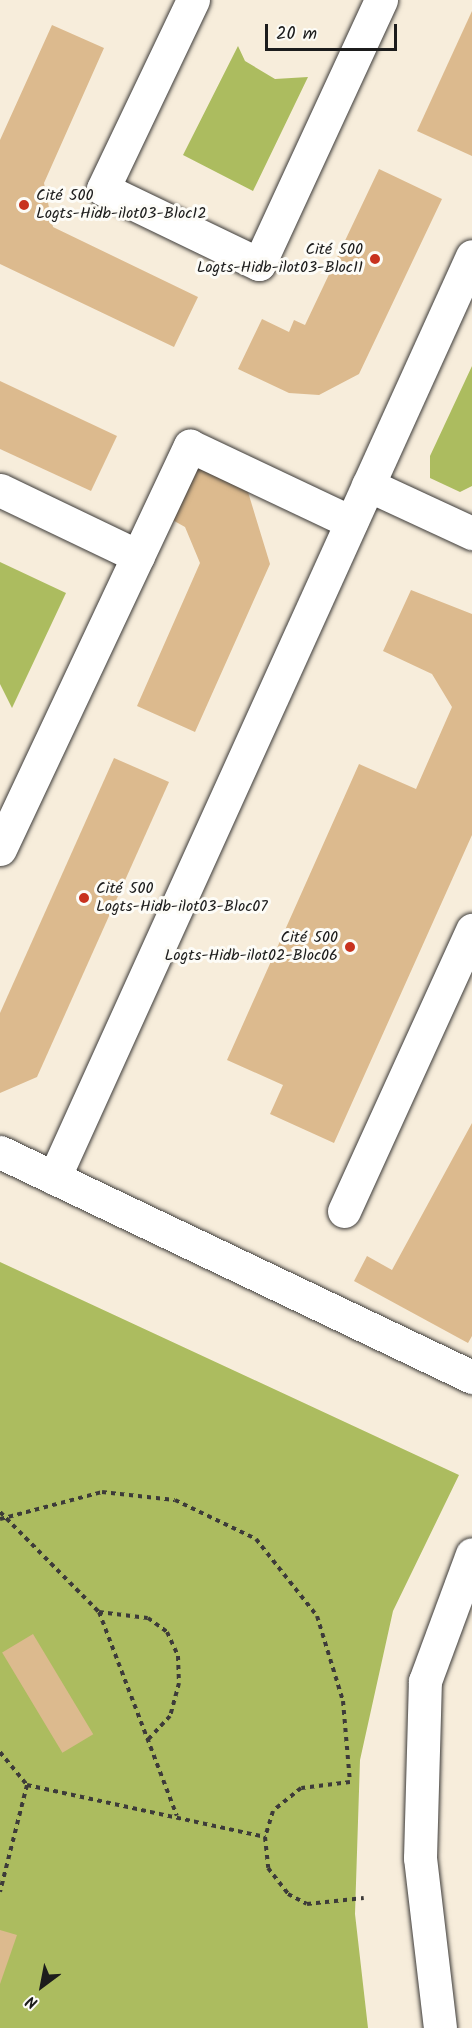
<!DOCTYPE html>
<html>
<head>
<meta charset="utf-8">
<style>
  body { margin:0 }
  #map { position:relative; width:472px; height:2028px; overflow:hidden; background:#f7eddb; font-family:Kalam,sans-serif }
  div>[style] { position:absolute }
  .green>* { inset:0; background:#acbc5f }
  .building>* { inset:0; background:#dcba8e; transform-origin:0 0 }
  .path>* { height:4px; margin-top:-2px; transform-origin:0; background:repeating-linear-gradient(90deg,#3d3b39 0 4.5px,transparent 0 9px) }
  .roads { filter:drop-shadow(0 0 2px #3d3b39) drop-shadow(0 0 2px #3d3b39) }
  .minor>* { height:33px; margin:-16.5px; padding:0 16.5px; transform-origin:16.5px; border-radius:16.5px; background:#fff }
  .dots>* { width:16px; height:16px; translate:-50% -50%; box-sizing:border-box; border:3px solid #fdfcf7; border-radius:50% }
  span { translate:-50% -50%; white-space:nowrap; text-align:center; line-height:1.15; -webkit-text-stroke:6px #fdfcf7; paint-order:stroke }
  .poi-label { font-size:16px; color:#1c1c1c }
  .left { translate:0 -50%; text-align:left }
  .right { translate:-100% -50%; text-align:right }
  .north { position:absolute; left:12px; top:1956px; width:60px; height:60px; -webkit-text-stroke:4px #fdfcf7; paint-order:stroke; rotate:212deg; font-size:16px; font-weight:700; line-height:24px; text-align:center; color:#1c1c1c }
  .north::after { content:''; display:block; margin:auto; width:21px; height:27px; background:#1c1c1c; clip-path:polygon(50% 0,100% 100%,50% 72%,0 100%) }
  .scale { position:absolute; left:265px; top:24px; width:132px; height:27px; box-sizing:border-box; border:3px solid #1c1c1c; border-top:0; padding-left:8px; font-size:18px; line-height:21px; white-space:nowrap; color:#1c1c1c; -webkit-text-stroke:4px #fdfcf7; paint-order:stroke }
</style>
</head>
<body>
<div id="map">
  <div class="green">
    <div style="clip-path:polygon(238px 46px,245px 61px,275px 79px,308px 77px,253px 191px,183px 155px)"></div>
    <div style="clip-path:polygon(472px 366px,472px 486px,460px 492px,430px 478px,430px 456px)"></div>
    <div style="clip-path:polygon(0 562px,66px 593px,12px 708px,0 684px)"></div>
    <div style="clip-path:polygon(0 1262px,459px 1475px,393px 1611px,360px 1760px,355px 1914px,368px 2028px,0 2028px)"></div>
  </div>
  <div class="building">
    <div style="clip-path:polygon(472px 11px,472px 156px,417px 131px)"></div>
    <div style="clip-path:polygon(52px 25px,104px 48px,44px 183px,53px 227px,198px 297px,174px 347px,0 264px,0 140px)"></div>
    <div style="clip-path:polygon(379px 169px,442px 199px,359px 374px,319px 395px,289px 393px,238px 369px,262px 319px,289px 332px,294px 320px,305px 325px)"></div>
    <div style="clip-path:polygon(0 381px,117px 436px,91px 491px,0 449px)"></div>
    <div style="clip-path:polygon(187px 461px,248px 492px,270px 564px,195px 732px,137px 706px,200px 563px,185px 527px,160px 513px)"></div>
    <div style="clip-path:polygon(411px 590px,472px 614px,472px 835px,334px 1143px,270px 1114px,283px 1085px,227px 1060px,359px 764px,416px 789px,452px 707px,432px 674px,383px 651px)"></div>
    <div style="clip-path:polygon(114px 758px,169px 782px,37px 1077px,0 1093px,0 1013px)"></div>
    <div style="clip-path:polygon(472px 1123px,472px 1336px,468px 1343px,354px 1281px,367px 1256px,392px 1270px)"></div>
    <div style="left:33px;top:1634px;width:117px;height:36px;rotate:59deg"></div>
    <div style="clip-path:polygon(0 1930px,17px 1935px,0 1984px)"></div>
  </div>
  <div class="path">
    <div style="left:0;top:1512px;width:141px;rotate:45.3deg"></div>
    <div style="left:99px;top:1612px;width:218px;rotate:69.1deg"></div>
    <div style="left:0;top:1519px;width:106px;rotate:-14.8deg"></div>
    <div style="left:102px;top:1492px;width:73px;rotate:6.3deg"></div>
    <div style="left:175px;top:1500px;width:90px;rotate:25.7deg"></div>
    <div style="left:256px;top:1539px;width:98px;rotate:51.6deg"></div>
    <div style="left:317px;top:1616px;width:89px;rotate:73deg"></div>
    <div style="left:343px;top:1701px;width:81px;rotate:85.1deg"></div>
    <div style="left:350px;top:1782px;width:49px;rotate:173deg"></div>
    <div style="left:301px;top:1788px;width:36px;rotate:141deg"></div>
    <div style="left:273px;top:1811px;width:27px;rotate:107deg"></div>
    <div style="left:265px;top:1837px;width:31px;rotate:84deg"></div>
    <div style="left:268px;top:1868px;width:33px;rotate:52deg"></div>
    <div style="left:288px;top:1894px;width:21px;rotate:28deg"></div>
    <div style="left:307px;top:1904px;width:57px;rotate:-6deg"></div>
    <div style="left:99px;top:1612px;width:49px;rotate:7deg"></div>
    <div style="left:148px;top:1618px;width:24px;rotate:36deg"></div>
    <div style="left:167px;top:1632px;width:26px;rotate:65deg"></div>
    <div style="left:178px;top:1656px;width:27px;rotate:88deg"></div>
    <div style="left:179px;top:1683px;width:34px;rotate:105deg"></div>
    <div style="left:170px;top:1716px;width:33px;rotate:133deg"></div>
    <div style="left:0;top:1752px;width:43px;rotate:50.7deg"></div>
    <div style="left:27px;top:1785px;width:110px;rotate:104.2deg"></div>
    <div style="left:27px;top:1785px;width:244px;rotate:12.3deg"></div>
  </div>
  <div class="roads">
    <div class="minor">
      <div style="left:193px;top:0;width:209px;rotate:115.5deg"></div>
      <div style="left:103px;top:189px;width:173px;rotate:25.7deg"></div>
      <div style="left:259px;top:264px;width:291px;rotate:-65.2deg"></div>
      <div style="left:368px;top:485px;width:115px;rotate:24.8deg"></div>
      <div style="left:0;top:490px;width:153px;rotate:25.6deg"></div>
      <div style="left:0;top:849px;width:446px;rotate:-64.8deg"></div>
      <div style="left:190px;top:446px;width:178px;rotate:25.3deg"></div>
      <div style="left:0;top:1152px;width:523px;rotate:25.49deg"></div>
      <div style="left:54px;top:1178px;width:1012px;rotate:-65.61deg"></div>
      <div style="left:344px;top:1211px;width:309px;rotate:-65.5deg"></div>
      <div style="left:440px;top:2028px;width:171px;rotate:-96.7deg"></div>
      <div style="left:420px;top:1858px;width:177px;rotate:-88.4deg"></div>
      <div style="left:425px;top:1681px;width:135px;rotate:-69.7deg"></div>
    </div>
  </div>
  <div class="dots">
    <div style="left:24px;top:205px;background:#c8321e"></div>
    <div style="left:375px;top:259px;background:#c8321e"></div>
    <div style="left:84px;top:898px;background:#c8321e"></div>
    <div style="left:350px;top:947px;background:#c8321e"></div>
  </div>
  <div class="poi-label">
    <span class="left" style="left:36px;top:205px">Cité 500<br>Logts-Hidb-ilot03-Bloc12</span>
    <span class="right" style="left:363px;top:259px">Cité 500<br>Logts-Hidb-ilot03-Bloc11</span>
    <span class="left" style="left:96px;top:898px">Cité 500<br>Logts-Hidb-ilot03-Bloc07</span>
    <span class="right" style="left:338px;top:947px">Cité 500<br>Logts-Hidb-ilot02-Bloc06</span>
  </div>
  <div class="north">N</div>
  <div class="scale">20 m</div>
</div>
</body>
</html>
